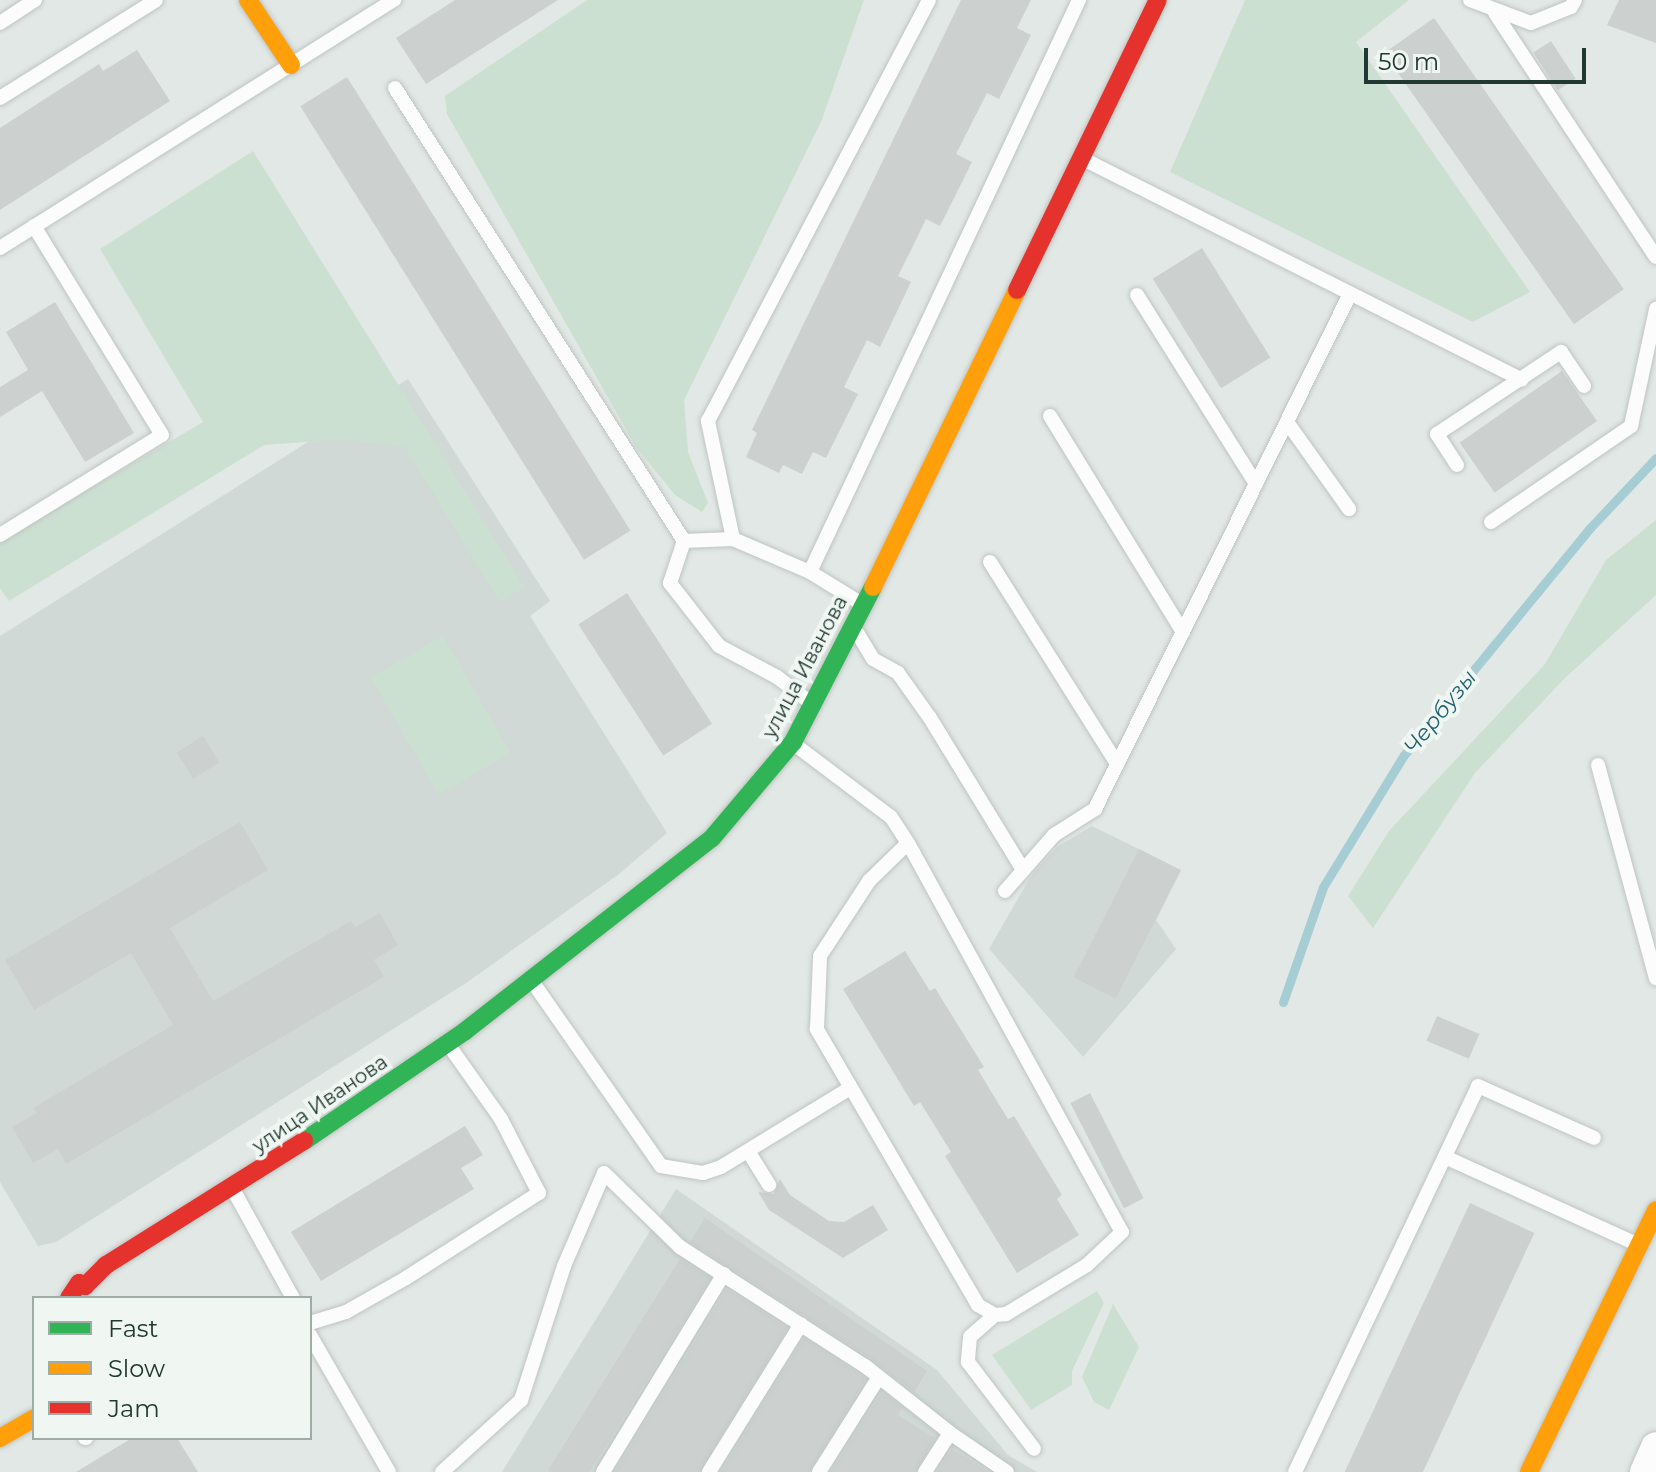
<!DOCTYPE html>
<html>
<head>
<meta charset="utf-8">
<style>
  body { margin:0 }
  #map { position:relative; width:1656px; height:1472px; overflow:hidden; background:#e2e8e5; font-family:Montserrat,sans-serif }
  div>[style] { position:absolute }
  .built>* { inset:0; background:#d0d9d5 }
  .green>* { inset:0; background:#cce0d2; transform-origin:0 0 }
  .stream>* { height:9px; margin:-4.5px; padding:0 4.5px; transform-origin:4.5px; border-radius:4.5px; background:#a5cdd3 }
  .building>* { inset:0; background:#ccd1cf; transform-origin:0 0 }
  .roads { filter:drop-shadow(0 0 2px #bfc4c2) drop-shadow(0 0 2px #bfc4c2) }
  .lane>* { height:14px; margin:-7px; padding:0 7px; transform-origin:7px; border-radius:7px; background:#fbfcfb }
  .street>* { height:30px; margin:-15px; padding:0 15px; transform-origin:15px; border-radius:15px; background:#fbfcfb }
  .fast>* { height:18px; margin:-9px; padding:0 9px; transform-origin:9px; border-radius:9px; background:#30b455 }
  .slow>* { height:18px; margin:-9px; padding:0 9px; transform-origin:9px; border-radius:9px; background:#ff9f0a }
  .jam>* { height:18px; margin:-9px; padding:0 9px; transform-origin:9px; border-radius:9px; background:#e5322d }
  span { translate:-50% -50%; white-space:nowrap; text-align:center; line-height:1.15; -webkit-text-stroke:8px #f0f7f3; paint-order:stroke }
  .street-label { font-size:20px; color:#223832 }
  .water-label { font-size:22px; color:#21636f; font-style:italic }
  .legend { position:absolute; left:32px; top:1296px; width:280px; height:144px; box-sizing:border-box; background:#f0f7f3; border:2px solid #9eaba6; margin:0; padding:10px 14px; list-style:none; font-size:24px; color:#223832 }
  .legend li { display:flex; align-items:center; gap:16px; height:40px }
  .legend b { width:40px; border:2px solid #9eaba6 }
  .scale { position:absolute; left:1364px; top:48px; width:222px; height:36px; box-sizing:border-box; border:4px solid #223832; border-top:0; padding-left:10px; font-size:24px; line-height:28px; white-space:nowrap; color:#223832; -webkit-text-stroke:6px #f0f7f3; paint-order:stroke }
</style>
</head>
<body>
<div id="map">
  <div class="built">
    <div style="clip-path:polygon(408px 379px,550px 601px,530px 616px,667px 833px,619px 874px,466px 983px,56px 1242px,38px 1246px,0 1182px,0 636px)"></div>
    <div style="clip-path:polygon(1092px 826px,1181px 870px,1156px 920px,1176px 949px,1083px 1057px,989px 949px,1031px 876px,1057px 847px)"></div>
    <div style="clip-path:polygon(676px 1189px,937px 1370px,1008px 1455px,1037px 1472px,502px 1472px)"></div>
  </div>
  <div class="green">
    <div style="clip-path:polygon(587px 0,864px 0,821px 122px,684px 400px,688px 452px,708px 503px,702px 512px,675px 495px,636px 447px,447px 114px,445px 96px)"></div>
    <div style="clip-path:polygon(1245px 0,1409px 0,1356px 42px,1530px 292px,1473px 322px,1170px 172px)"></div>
    <div style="clip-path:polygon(253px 151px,524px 587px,500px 602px,405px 447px,346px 439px,264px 445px,9px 601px,0 588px,0 542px,203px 422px,100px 249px)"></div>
    <div style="clip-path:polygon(1656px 520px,1656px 595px,1565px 678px,1475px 773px,1373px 928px,1348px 896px,1389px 831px,1545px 664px,1606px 560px)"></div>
    <div style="left:443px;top:636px;width:135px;height:83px;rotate:60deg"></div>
    <div style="clip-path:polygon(1097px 1291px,1104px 1303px,1072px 1371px,1072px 1385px,1031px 1410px,992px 1355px)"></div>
    <div style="clip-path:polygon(1113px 1304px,1139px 1347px,1109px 1410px,1094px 1402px,1082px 1377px)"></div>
  </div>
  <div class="stream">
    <div style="left:1283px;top:1002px;width:122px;rotate:-70.8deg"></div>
    <div style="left:1323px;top:887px;width:155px;rotate:-58.5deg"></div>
    <div style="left:1404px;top:755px;width:292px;rotate:-50.7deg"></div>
    <div style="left:1589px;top:529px;width:98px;rotate:-46.7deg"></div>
  </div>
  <div class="building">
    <div style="clip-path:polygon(455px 0,558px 0,426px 84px,396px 38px)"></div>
    <div style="clip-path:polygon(961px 0,1031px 0,1017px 28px,1031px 35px,999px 99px,987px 93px,956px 154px,972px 162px,940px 226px,926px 219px,913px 246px,898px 276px,911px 282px,880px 347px,867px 340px,844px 387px,858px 394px,826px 458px,813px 452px,802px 474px,783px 465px,779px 473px,746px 457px,757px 433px,752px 430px)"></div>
    <div style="clip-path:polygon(1619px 0,1656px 0,1656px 43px,1607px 25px)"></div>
    <div style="left:1434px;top:18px;width:331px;height:61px;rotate:55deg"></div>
    <div style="left:1551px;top:41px;width:45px;height:21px;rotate:57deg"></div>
    <div style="clip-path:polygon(137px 50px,170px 101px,0 210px,0 128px,99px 64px,103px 71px)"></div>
    <div style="left:347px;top:77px;width:535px;height:55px;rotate:58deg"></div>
    <div style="left:1202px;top:248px;width:129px;height:58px;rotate:58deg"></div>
    <div style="clip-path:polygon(55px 302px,134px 433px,85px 462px,42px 391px,0 417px,0 387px,28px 370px,6px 332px)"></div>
    <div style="left:1562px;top:371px;width:61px;height:125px;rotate:55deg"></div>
    <div style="left:627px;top:593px;width:156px;height:58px;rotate:57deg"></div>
    <div style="left:203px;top:736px;width:31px;height:31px;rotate:58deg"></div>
    <div style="clip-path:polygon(240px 822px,268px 870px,170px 928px,213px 1001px,351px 921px,355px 927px,380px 913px,398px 945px,374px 960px,384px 977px,66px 1164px,58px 1149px,33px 1163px,12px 1127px,37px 1113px,33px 1108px,173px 1025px,131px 953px,34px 1010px,5px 960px)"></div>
    <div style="left:1139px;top:849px;width:47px;height:144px;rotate:27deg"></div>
    <div style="clip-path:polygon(905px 951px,930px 991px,935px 988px,984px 1067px,978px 1070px,1008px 1119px,1014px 1116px,1062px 1195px,1057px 1199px,1079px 1235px,1017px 1273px,945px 1156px,951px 1152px,920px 1102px,914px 1106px,843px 989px)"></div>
    <div style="left:1437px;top:1016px;width:46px;height:27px;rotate:23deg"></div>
    <div style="left:1090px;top:1093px;width:118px;height:22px;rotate:63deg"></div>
    <div style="clip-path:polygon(465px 1126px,483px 1155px,461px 1168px,474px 1189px,321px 1281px,291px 1232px)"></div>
    <div style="clip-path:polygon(780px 1179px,790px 1195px,829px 1221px,844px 1222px,873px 1205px,888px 1230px,843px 1258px,769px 1210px,758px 1192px,774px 1194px)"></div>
    <div style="left:1470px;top:1203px;width:71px;height:297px;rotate:25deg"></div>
    <div style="clip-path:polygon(705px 1218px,927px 1371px,914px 1392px,870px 1358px,690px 1242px)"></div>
    <div style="left:680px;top:1259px;width:36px;height:249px;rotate:32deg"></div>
    <div style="clip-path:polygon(727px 1289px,787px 1328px,699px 1472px,615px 1472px)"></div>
    <div style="clip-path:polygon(804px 1338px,866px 1379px,809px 1472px,721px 1472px)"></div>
    <div style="clip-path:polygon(882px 1392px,902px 1408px,898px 1415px,935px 1438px,915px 1472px,831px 1472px)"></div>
    <div style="clip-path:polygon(132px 1438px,177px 1438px,198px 1472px,76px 1472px)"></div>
    <div style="clip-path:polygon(952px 1449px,989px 1472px,937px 1472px)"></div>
  </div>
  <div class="roads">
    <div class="lane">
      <div style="left:1470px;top:0;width:65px;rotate:20.7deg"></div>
      <div style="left:1531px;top:23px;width:43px;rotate:-21.8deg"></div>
      <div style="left:1571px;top:7px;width:8px;rotate:-60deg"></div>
      <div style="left:1495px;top:13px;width:292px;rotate:56.6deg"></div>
      <div style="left:0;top:23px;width:42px;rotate:-33.3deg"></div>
      <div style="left:395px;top:88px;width:537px;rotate:57.46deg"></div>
      <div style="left:0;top:98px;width:184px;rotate:-32.1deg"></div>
      <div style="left:1083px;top:159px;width:491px;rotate:26.7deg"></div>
      <div style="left:0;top:248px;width:466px;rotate:-32.2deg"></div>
      <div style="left:1137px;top:295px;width:223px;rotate:57.8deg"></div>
      <div style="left:1050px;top:416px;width:254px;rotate:58.4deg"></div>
      <div style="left:1287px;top:422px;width:107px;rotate:54.5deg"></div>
      <div style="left:1457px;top:465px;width:37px;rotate:-123deg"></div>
      <div style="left:1437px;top:434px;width:149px;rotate:-33.5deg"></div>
      <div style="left:1561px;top:352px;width:41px;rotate:55.9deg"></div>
      <div style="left:1491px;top:522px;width:170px;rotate:-34.4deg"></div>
      <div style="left:1631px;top:426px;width:120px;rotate:-77.9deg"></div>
      <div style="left:0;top:535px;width:190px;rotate:-31.7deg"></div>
      <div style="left:162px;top:435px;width:245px;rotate:-121.5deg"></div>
      <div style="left:733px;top:539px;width:121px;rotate:-102deg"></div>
      <div style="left:708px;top:421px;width:475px;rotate:-62.3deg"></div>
      <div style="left:990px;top:562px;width:239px;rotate:57.8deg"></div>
      <div style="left:810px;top:572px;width:632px;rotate:-64.81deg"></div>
      <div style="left:858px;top:634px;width:29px;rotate:59deg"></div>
      <div style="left:873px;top:659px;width:29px;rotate:29deg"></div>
      <div style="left:898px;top:673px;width:55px;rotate:54.6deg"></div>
      <div style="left:930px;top:718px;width:178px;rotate:58.5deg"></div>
      <div style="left:811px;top:703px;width:43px;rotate:-142.6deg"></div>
      <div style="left:777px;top:677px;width:66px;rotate:-151.9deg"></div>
      <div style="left:719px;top:646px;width:80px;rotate:-127.9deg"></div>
      <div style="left:670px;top:583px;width:44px;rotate:-71.6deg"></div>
      <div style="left:684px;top:541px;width:49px;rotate:-2.3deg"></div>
      <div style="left:733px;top:539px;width:84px;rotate:23.2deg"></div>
      <div style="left:810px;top:572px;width:61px;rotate:31.6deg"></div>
      <div style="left:794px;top:744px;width:121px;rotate:37deg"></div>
      <div style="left:891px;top:817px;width:31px;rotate:57deg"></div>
      <div style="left:908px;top:843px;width:444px;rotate:61.2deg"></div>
      <div style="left:1122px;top:1232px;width:48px;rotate:136.7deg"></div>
      <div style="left:1087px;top:1265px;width:95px;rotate:148.8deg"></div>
      <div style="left:1006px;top:1314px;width:11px;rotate:175deg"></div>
      <div style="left:995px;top:1315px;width:20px;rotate:-150deg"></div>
      <div style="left:978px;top:1305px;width:320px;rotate:-120.3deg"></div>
      <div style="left:817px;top:1029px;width:73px;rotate:-87.6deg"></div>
      <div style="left:820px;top:956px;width:90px;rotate:-56.8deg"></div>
      <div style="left:869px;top:881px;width:54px;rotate:-44.3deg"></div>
      <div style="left:1598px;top:765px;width:221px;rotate:74.8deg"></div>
      <div style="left:1005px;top:891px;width:74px;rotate:-48.8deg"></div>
      <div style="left:1054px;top:835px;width:49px;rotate:-32.4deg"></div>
      <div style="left:1095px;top:809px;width:572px;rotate:-63.66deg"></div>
      <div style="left:534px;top:984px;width:222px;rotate:55.1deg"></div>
      <div style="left:661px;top:1166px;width:43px;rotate:9.5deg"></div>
      <div style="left:703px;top:1173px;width:19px;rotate:-18deg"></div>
      <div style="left:721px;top:1167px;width:150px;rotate:-31.4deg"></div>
      <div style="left:748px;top:1151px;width:40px;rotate:58deg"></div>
      <div style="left:1445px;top:1157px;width:211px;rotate:24.4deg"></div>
      <div style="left:235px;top:1193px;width:120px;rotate:61.1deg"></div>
      <div style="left:995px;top:1315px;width:33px;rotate:139deg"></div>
      <div style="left:970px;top:1337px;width:25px;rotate:95deg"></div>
      <div style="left:968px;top:1362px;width:109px;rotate:52.8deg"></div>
      <div style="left:310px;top:1323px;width:38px;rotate:-17deg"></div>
      <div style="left:346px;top:1312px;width:69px;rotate:-29.5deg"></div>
      <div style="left:406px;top:1278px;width:158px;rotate:-32.6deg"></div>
      <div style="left:539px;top:1193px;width:83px;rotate:-117.2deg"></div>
      <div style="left:501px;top:1119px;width:88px;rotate:-125.3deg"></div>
      <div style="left:310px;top:1335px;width:158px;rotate:60deg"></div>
      <div style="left:950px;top:1433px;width:69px;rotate:34.4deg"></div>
      <div style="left:85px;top:1438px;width:1px"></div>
      <div style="left:442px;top:1472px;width:107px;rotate:-42.3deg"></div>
      <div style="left:521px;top:1400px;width:141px;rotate:-72.2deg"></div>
      <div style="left:564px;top:1266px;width:101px;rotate:-66.7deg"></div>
      <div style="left:604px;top:1173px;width:106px;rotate:44.2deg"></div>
      <div style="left:680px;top:1247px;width:220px;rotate:32.8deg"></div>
      <div style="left:865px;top:1366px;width:108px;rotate:38.2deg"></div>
      <div style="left:950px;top:1433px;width:46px;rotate:122.7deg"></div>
      <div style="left:603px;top:1472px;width:232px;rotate:-58.6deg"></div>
      <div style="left:709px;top:1472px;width:174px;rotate:-58.1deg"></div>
      <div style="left:819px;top:1472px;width:112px;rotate:-57.7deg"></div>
      <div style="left:1295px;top:1472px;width:427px;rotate:-64.6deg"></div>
      <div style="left:1478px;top:1086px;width:127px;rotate:24.1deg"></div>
    </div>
    <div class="street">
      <div style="left:1645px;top:1472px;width:27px;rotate:-66deg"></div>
    </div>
    <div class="fast">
      <div style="left:304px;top:1141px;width:195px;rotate:-34.3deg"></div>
      <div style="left:465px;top:1031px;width:313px;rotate:-38deg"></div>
      <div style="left:712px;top:838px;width:126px;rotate:-49.8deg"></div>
      <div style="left:793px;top:742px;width:174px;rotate:-62.7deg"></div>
    </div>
    <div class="slow">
      <div style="left:248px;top:0;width:78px;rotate:56.5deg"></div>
      <div style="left:873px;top:587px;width:330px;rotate:-64.1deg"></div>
      <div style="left:0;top:1438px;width:39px;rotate:-30deg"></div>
      <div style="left:1529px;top:1472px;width:291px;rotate:-64.1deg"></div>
    </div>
    <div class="jam">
      <div style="left:1017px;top:290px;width:322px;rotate:-64.1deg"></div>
      <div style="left:69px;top:1298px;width:18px;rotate:-56deg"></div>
      <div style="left:79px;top:1283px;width:7px;rotate:27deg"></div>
      <div style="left:85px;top:1286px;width:30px;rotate:-45deg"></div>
      <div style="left:106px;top:1265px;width:234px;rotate:-32.1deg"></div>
    </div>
  </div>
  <div class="street-label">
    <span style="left:805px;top:667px;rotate:-62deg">улица Иванова</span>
    <span style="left:320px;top:1104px;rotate:-34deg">улица Иванова</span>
  </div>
  <div class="water-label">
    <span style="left:1440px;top:712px;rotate:-51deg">Чербузы</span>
  </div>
  <ul class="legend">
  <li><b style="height:10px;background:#30b455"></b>Fast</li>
  <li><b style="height:10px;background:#ff9f0a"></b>Slow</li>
  <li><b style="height:10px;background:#e5322d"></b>Jam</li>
  </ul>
  <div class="scale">50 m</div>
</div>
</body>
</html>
